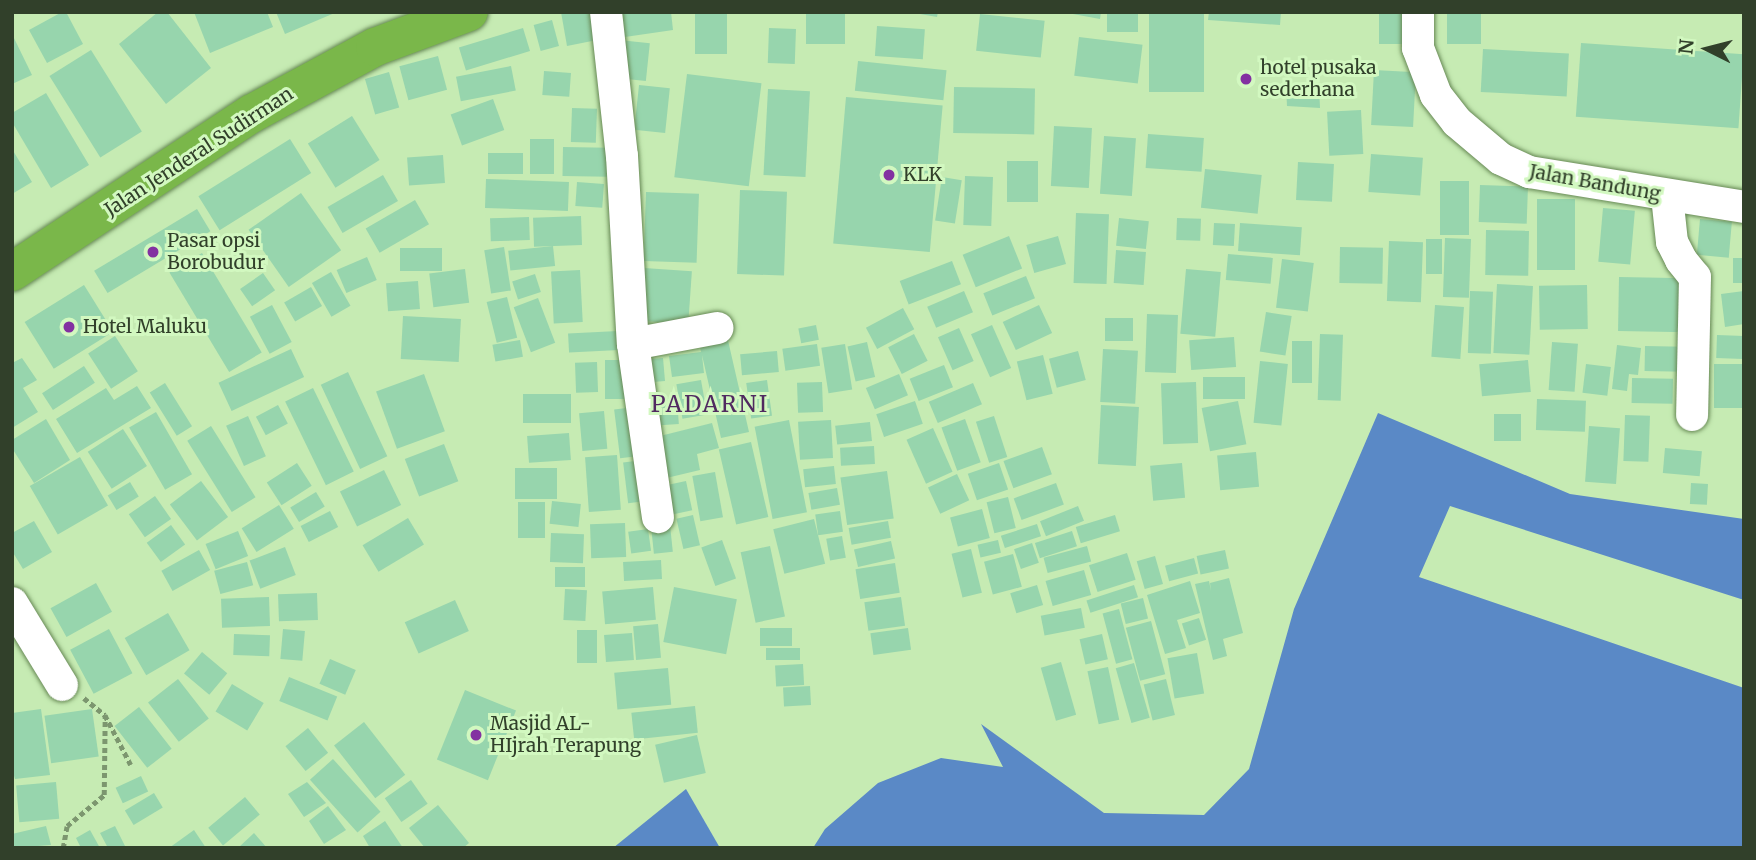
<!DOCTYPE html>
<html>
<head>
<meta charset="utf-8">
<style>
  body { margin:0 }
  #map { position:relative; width:1756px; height:860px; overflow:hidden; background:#c6ebb3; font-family:Merriweather,serif }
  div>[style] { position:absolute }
  .water>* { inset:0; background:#5a89c6 }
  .building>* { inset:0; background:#97d5ad; transform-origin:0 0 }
  .path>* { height:4.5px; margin-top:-2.25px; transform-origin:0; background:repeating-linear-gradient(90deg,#7c966f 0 5px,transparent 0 8.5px) }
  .roads { filter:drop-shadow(0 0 2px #678955) drop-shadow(0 0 2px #678955) }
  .minor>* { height:32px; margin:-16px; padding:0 16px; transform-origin:16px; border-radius:16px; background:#fff }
  .trunk>* { height:38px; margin:-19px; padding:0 19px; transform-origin:19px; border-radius:19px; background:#7ab74a }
  .dots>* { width:19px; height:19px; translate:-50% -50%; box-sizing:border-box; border:4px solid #d2f8c0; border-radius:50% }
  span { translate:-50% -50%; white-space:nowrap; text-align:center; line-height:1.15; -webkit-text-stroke:6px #d2f8c0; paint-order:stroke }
  .poi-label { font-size:19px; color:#31402a }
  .left { translate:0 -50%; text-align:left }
  .street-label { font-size:19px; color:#31402a }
  .quarter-label { font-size:23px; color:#502a60; letter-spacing:2px }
  .frame { position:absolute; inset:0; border:14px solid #31402a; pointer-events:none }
  .north { position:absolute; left:1672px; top:14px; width:70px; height:70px; -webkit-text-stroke:5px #d2f8c0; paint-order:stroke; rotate:276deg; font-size:19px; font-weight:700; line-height:28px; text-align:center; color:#31402a }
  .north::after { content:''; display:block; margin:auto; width:24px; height:32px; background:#31402a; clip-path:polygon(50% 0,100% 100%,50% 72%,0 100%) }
</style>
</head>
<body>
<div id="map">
  <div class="water">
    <div style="clip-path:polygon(1378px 413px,1570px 494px,1744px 519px,1744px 600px,1450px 506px,1419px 577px,1744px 688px,1744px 848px,813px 848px,825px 829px,878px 783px,941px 758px,1003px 767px,981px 724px,1104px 813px,1204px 815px,1249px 769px,1294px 609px)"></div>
    <div style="clip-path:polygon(686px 789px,720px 848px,613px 848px)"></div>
  </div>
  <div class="building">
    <div style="clip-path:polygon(62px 12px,66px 12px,83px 44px,47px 63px,29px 30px)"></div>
    <div style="clip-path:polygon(158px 12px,167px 12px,211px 68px,166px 104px,119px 44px)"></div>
    <div style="clip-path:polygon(194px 12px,267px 12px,273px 27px,210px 53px)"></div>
    <div style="clip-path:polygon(276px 12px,337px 12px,285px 34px)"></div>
    <div style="clip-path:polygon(561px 12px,602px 12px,607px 38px,567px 46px)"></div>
    <div style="clip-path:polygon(614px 12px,671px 12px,673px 30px,618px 38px)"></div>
    <div style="left:695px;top:12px;width:32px;height:42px"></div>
    <div style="left:806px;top:12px;width:39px;height:32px"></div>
    <div style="clip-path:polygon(909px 12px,938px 12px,937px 17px)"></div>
    <div style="clip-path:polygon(1062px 12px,1101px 12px,1100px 19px)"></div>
    <div style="left:1107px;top:12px;width:31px;height:20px"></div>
    <div style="left:1149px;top:12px;width:55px;height:80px"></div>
    <div style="clip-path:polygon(1209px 12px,1281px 12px,1280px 25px,1208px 20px)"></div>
    <div style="left:1379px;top:12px;width:28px;height:32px"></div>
    <div style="left:1447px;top:12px;width:34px;height:32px"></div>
    <div style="left:980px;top:14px;width:65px;height:37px;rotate:6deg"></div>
    <div style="left:552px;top:20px;width:27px;height:19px;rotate:75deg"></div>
    <div style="left:877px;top:26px;width:48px;height:30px;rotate:4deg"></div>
    <div style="left:523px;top:28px;width:24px;height:67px;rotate:73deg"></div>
    <div style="left:769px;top:28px;width:27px;height:35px;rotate:2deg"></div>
    <div style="clip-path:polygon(12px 34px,32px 75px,12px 84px)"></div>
    <div style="left:1079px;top:37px;width:64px;height:39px;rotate:7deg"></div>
    <div style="left:619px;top:40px;width:31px;height:38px;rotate:6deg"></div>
    <div style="left:1581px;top:43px;width:163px;height:74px;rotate:4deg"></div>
    <div style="left:1483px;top:49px;width:86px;height:43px;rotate:3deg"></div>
    <div style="left:91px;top:50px;width:96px;height:49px;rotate:58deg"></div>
    <div style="left:438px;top:56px;width:35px;height:40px;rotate:75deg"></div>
    <div style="left:858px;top:61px;width:89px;height:30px;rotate:6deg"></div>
    <div style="left:511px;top:66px;width:25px;height:56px;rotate:79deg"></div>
    <div style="left:1374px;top:70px;width:42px;height:55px;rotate:3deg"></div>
    <div style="left:544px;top:71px;width:27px;height:24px;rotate:4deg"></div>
    <div style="left:389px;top:72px;width:37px;height:25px;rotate:74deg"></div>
    <div style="left:687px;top:74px;width:75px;height:104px;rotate:7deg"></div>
    <div style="left:639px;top:85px;width:31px;height:45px;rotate:6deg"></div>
    <div style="clip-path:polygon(1286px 85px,1319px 85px,1320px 108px,1287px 106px)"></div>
    <div style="left:954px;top:87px;width:81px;height:46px;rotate:1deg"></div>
    <div style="left:768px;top:89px;width:42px;height:86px;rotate:3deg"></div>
    <div style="clip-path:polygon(46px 93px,89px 165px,51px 188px,12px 122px,12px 113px)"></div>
    <div style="left:846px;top:97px;width:97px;height:147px;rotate:5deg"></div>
    <div style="left:493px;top:99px;width:33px;height:45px;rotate:70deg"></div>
    <div style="left:572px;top:108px;width:25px;height:34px;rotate:2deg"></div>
    <div style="left:1361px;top:110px;width:44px;height:34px;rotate:87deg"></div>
    <div style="left:352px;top:116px;width:52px;height:52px;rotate:58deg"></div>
    <div style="left:1054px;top:126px;width:38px;height:60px;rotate:3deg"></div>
    <div style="left:1148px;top:134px;width:56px;height:34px;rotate:4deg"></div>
    <div style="left:1104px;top:136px;width:32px;height:58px;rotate:4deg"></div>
    <div style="left:290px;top:139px;width:40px;height:108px;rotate:58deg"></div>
    <div style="left:530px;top:139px;width:24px;height:35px"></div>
    <div style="left:563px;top:147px;width:46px;height:29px;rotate:1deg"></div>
    <div style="clip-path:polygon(12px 149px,32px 182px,12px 194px)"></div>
    <div style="left:488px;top:153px;width:35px;height:21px"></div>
    <div style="left:1371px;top:154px;width:52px;height:38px;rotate:4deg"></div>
    <div style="left:443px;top:155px;width:28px;height:36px;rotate:86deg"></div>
    <div style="left:1007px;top:161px;width:31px;height:41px"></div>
    <div style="left:1298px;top:162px;width:36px;height:38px;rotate:3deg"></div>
    <div style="left:1205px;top:169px;width:57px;height:39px;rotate:6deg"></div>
    <div style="left:383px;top:175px;width:30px;height:64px;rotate:60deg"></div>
    <div style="left:965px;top:176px;width:28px;height:49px;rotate:2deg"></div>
    <div style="left:942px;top:177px;width:20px;height:44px;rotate:9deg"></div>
    <div style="left:486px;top:179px;width:83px;height:29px;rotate:2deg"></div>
    <div style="left:1440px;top:181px;width:29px;height:54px"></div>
    <div style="left:577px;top:182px;width:27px;height:24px;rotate:4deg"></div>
    <div style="left:1480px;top:185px;width:48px;height:37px;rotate:2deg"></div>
    <div style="left:740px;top:190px;width:47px;height:84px;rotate:2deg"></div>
    <div style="left:646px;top:192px;width:53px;height:69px;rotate:2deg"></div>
    <div style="left:301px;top:193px;width:70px;height:64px;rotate:55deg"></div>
    <div style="left:1537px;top:199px;width:38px;height:71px"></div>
    <div style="left:415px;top:200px;width:28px;height:57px;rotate:60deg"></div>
    <div style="left:1603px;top:208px;width:32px;height:54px;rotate:5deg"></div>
    <div style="left:197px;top:209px;width:26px;height:120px;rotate:59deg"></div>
    <div style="left:1076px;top:213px;width:33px;height:70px;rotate:2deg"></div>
    <div style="left:581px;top:216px;width:29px;height:48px;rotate:88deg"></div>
    <div style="left:529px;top:217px;width:23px;height:39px;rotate:88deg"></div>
    <div style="left:1119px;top:218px;width:30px;height:28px;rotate:6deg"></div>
    <div style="left:1177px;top:218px;width:24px;height:22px;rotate:2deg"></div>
    <div style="left:1700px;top:219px;width:32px;height:36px;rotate:5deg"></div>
    <div style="left:1214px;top:223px;width:21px;height:22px;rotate:3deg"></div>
    <div style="left:1240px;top:223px;width:62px;height:28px;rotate:4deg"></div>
    <div style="left:1486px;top:230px;width:43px;height:45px;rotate:1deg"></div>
    <div style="left:1009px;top:236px;width:35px;height:50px;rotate:68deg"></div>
    <div style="left:1058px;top:236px;width:29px;height:33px;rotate:74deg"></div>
    <div style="left:1445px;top:238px;width:26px;height:59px;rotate:2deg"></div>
    <div style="left:1426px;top:239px;width:16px;height:35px"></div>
    <div style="left:1389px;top:241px;width:34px;height:60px;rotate:2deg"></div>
    <div style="left:553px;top:246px;width:20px;height:45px;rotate:84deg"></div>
    <div style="left:504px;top:247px;width:44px;height:20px;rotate:81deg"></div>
    <div style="left:1340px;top:247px;width:43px;height:36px;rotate:1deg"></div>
    <div style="left:442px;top:248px;width:23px;height:42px;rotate:90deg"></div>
    <div style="left:1116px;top:250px;width:30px;height:33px;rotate:4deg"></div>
    <div style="left:202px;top:253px;width:116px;height:38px;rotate:59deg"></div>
    <div style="left:1228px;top:254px;width:45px;height:26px;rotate:5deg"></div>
    <div style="left:367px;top:257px;width:25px;height:33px;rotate:67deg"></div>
    <div style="left:1733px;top:258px;width:11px;height:25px"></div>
    <div style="left:1282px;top:259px;width:32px;height:49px;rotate:7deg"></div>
    <div style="left:952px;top:261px;width:25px;height:56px;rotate:69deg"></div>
    <div style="left:644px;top:268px;width:48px;height:53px;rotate:4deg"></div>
    <div style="left:465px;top:269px;width:34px;height:36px;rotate:83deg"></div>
    <div style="left:1186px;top:269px;width:35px;height:65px;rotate:5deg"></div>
    <div style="left:580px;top:270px;width:52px;height:29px;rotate:87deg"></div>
    <div style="left:331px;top:272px;width:39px;height:22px;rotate:60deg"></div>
    <div style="left:263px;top:273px;width:21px;height:28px;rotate:55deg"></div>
    <div style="left:535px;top:274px;width:19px;height:24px;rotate:72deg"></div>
    <div style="left:1026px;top:276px;width:24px;height:46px;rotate:68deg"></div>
    <div style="left:1619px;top:277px;width:69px;height:54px;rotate:1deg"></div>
    <div style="left:418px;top:281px;width:28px;height:32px;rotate:86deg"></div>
    <div style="left:1497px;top:284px;width:36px;height:69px;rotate:3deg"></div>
    <div style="left:84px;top:285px;width:55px;height:70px;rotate:58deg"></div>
    <div style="left:1587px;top:285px;width:44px;height:48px;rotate:89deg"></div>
    <div style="left:311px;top:287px;width:22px;height:31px;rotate:60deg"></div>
    <div style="left:964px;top:291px;width:23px;height:40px;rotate:67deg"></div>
    <div style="left:1470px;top:291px;width:23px;height:62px;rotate:2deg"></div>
    <div style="clip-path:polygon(1744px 291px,1744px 324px,1725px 327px,1721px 294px)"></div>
    <div style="left:507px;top:297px;width:42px;height:21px;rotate:76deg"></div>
    <div style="left:538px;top:298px;width:48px;height:26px;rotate:69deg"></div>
    <div style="left:272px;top:305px;width:42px;height:25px;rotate:62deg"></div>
    <div style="left:1039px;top:305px;width:31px;height:40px;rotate:65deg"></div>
    <div style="left:1435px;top:305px;width:29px;height:52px;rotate:4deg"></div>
    <div style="left:903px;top:308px;width:24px;height:42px;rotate:62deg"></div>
    <div style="left:1266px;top:312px;width:26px;height:40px;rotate:9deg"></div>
    <div style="left:1147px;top:314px;width:31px;height:58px;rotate:2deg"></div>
    <div style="left:403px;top:316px;width:58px;height:43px;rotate:3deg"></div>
    <div style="left:1105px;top:318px;width:28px;height:23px"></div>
    <div style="left:816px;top:325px;width:15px;height:18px;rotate:79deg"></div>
    <div style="left:992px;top:325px;width:47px;height:23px;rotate:66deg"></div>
    <div style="left:959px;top:328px;width:36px;height:23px;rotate:66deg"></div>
    <div style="left:618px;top:331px;width:19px;height:50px;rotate:87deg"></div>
    <div style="left:914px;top:334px;width:30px;height:29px;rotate:63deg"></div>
    <div style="left:1320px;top:334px;width:23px;height:66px;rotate:2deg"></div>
    <div style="left:1717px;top:335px;width:27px;height:23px;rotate:2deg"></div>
    <div style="left:115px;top:336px;width:42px;height:32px;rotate:57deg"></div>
    <div style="clip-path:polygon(727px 336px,749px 432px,721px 438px,702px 355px,704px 373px,672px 377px,669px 356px,701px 352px,699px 343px)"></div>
    <div style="left:1234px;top:337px;width:30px;height:45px;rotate:86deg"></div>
    <div style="left:520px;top:340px;width:17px;height:28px;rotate:80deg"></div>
    <div style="left:1312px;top:341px;width:42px;height:20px;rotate:90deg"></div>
    <div style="left:867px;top:342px;width:36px;height:20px;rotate:77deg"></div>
    <div style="left:1552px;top:342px;width:26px;height:48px;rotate:4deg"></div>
    <div style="left:817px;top:344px;width:22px;height:35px;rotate:82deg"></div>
    <div style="left:845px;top:344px;width:46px;height:24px;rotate:81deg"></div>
    <div style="clip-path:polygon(1617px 345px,1641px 348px,1638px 375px,1629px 374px,1627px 391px,1612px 389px)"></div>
    <div style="left:1645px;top:346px;width:39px;height:25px;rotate:1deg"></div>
    <div style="left:291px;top:349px;width:31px;height:80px;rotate:65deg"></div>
    <div style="left:1103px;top:349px;width:35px;height:53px;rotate:3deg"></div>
    <div style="left:777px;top:351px;width:21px;height:37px;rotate:85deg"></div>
    <div style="left:1078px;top:351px;width:30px;height:30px;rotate:75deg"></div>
    <div style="left:1043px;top:355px;width:40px;height:27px;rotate:76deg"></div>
    <div style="clip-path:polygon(22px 358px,37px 380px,23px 388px,38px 412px,12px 428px,12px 363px)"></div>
    <div style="left:663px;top:358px;width:23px;height:24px;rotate:85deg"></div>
    <div style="left:605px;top:360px;width:23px;height:39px"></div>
    <div style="left:1528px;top:360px;width:32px;height:49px;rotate:85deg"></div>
    <div style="left:1260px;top:361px;width:28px;height:62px;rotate:6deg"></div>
    <div style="left:597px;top:362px;width:30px;height:22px;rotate:88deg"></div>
    <div style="left:1586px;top:364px;width:25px;height:29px;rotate:7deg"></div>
    <div style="left:1714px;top:364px;width:30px;height:44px"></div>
    <div style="left:944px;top:365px;width:24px;height:37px;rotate:68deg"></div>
    <div style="left:84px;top:366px;width:20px;height:50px;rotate:57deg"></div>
    <div style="left:348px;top:372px;width:93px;height:30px;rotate:65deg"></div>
    <div style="left:424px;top:374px;width:61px;height:51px;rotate:70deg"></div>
    <div style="left:899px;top:374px;width:23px;height:36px;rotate:67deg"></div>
    <div style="left:1203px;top:377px;width:42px;height:22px"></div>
    <div style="left:1632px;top:378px;width:41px;height:25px;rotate:1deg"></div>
    <div style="left:701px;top:380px;width:35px;height:25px;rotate:80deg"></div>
    <div style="left:767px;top:380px;width:36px;height:21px;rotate:82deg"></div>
    <div style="left:822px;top:382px;width:30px;height:25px;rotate:88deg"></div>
    <div style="left:1196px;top:382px;width:61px;height:35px;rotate:88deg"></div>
    <div style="left:165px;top:383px;width:51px;height:18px;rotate:58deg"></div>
    <div style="left:973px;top:383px;width:23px;height:48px;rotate:67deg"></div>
    <div style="clip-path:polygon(137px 386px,151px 408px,77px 453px,56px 419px,106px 388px,114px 400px)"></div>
    <div style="left:313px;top:388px;width:93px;height:31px;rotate:64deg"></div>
    <div style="left:571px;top:394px;width:29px;height:48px;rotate:90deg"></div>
    <div style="left:677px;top:398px;width:26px;height:30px;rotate:86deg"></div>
    <div style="left:1537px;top:399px;width:49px;height:31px;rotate:2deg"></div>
    <div style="left:915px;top:401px;width:24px;height:41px;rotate:71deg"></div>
    <div style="left:1238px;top:401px;width:44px;height:37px;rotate:79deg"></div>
    <div style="left:278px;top:405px;width:21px;height:25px;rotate:62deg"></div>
    <div style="left:1101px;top:405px;width:38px;height:59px;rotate:3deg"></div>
    <div style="left:635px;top:407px;width:49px;height:21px;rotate:83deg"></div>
    <div style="left:604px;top:411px;width:38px;height:25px;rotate:85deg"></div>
    <div style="left:156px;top:412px;width:72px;height:31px;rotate:60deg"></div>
    <div style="left:1521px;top:414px;width:27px;height:27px;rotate:90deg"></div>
    <div style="left:1625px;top:415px;width:25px;height:46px;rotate:2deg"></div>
    <div style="left:248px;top:416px;width:44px;height:24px;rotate:66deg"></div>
    <div style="left:994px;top:416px;width:43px;height:19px;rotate:72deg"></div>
    <div style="clip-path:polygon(46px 419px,70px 460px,34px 483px,12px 448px,12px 440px)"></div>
    <div style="left:965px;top:419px;width:46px;height:25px;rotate:70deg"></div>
    <div style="left:789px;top:420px;width:94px;height:35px;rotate:79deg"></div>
    <div style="left:831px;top:420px;width:38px;height:33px;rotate:87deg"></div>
    <div style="left:870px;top:422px;width:19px;height:35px;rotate:84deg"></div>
    <div style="clip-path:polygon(712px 423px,719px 448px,697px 454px,700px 470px,658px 480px,648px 439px)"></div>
    <div style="left:211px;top:426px;width:84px;height:28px;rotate:58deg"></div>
    <div style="left:1589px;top:426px;width:31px;height:56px;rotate:4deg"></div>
    <div style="left:933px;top:428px;width:48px;height:29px;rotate:66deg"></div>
    <div style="left:123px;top:429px;width:44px;height:42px;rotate:57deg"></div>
    <div style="left:569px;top:433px;width:27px;height:42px;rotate:86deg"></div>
    <div style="left:751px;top:442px;width:77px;height:33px;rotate:77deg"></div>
    <div style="left:444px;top:444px;width:40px;height:42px;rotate:69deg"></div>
    <div style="left:874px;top:446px;width:18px;height:34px;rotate:87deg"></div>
    <div style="left:1042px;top:447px;width:29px;height:41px;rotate:70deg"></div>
    <div style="left:1665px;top:448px;width:37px;height:25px;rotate:5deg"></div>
    <div style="left:1256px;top:452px;width:35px;height:39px;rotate:85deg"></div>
    <div style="left:617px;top:455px;width:55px;height:32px;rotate:86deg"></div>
    <div style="left:80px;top:457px;width:56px;height:58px;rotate:60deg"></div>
    <div style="left:643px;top:460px;width:41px;height:20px;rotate:83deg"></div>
    <div style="left:297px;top:463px;width:27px;height:36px;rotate:57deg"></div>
    <div style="left:999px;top:463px;width:28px;height:33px;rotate:71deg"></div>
    <div style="left:1182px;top:463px;width:35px;height:32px;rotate:85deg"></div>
    <div style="left:834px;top:466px;width:18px;height:31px;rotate:84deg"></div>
    <div style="left:515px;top:468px;width:42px;height:31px"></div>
    <div style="left:384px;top:470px;width:39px;height:49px;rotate:64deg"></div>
    <div style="left:887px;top:471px;width:48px;height:47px;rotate:82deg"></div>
    <div style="left:715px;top:472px;width:46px;height:23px;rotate:80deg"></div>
    <div style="left:957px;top:474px;width:29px;height:32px;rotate:65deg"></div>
    <div style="left:201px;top:481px;width:45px;height:39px;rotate:53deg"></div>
    <div style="left:686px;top:481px;width:30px;height:24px;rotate:78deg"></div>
    <div style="left:130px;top:482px;width:17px;height:26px;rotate:59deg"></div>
    <div style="left:1056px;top:483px;width:23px;height:45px;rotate:70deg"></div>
    <div style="left:1691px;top:483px;width:17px;height:21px;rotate:3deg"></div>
    <div style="left:837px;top:488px;width:17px;height:29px;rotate:80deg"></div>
    <div style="left:316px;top:492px;width:17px;height:30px;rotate:59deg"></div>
    <div style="left:155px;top:496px;width:28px;height:32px;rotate:55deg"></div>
    <div style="left:1008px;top:497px;width:32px;height:22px;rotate:76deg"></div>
    <div style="left:552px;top:501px;width:29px;height:23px;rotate:6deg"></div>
    <div style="left:518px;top:502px;width:27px;height:36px"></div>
    <div style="left:279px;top:505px;width:28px;height:44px;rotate:58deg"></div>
    <div style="left:1078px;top:506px;width:16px;height:41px;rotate:68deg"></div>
    <div style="left:982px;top:509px;width:30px;height:33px;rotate:75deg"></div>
    <div style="left:330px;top:511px;width:18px;height:33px;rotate:63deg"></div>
    <div style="left:840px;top:511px;width:21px;height:25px;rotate:82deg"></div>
    <div style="left:693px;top:515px;width:31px;height:17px;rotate:77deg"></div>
    <div style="left:1115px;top:515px;width:17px;height:41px;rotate:73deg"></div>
    <div style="left:408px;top:518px;width:31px;height:53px;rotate:59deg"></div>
    <div style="left:814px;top:519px;width:46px;height:42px;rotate:76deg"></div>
    <div style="clip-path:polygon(34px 521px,52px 552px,23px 569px,12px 551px,12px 533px)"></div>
    <div style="left:888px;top:521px;width:17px;height:40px;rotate:80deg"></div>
    <div style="left:625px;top:523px;width:34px;height:35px;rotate:88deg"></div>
    <div style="left:1037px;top:524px;width:13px;height:38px;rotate:72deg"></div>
    <div style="left:171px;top:525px;width:24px;height:30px;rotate:54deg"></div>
    <div style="left:670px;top:525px;width:27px;height:19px;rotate:84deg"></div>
    <div style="left:648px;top:529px;width:22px;height:20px;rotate:82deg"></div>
    <div style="left:238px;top:531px;width:27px;height:35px;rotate:68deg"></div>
    <div style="left:1072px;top:531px;width:16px;height:39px;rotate:72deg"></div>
    <div style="left:551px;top:533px;width:33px;height:29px;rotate:2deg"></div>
    <div style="left:842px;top:536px;width:22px;height:16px;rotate:80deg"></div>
    <div style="left:722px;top:540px;width:41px;height:22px;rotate:70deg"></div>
    <div style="left:998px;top:540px;width:13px;height:21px;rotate:77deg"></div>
    <div style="left:891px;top:541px;width:18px;height:38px;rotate:77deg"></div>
    <div style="left:1032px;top:543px;width:21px;height:19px;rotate:71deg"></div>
    <div style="left:770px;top:546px;width:72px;height:30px;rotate:78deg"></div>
    <div style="left:1087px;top:546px;width:16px;height:45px;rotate:75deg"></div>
    <div style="left:285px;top:547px;width:30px;height:38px;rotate:69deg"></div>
    <div style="left:971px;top:549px;width:45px;height:20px;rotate:76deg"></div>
    <div style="left:199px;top:550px;width:23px;height:43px;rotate:61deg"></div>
    <div style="left:1225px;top:550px;width:19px;height:29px;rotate:78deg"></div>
    <div style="left:1127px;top:553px;width:28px;height:40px;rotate:72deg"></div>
    <div style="left:1013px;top:554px;width:34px;height:30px;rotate:75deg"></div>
    <div style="left:1155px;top:556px;width:29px;height:19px;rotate:74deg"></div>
    <div style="left:1194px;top:558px;width:16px;height:30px;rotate:75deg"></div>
    <div style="left:661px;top:560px;width:19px;height:38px;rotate:87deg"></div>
    <div style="left:247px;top:562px;width:24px;height:34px;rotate:75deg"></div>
    <div style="left:895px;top:563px;width:30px;height:40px;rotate:81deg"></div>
    <div style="left:555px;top:567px;width:30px;height:20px"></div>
    <div style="left:1084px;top:570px;width:26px;height:40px;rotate:74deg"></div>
    <div style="clip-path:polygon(1229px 578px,1243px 633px,1223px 639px,1227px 656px,1213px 660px,1195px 584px,1209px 581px,1211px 591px,1210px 583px)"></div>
    <div style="clip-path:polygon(1190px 581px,1200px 613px,1177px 620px,1186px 648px,1165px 654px,1147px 595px)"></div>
    <div style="left:96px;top:583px;width:33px;height:52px;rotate:61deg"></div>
    <div style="left:1037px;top:585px;width:21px;height:28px;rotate:73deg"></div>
    <div style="left:1134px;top:585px;width:13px;height:50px;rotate:72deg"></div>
    <div style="left:653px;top:587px;width:33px;height:51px;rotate:85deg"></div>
    <div style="left:674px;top:587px;width:64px;height:56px;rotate:11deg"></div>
    <div style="left:565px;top:589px;width:22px;height:31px;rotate:3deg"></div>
    <div style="left:317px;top:593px;width:27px;height:39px;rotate:88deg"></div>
    <div style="left:269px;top:597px;width:29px;height:48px;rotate:88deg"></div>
    <div style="left:901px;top:597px;width:29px;height:37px;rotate:82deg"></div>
    <div style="left:1143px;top:598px;width:21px;height:23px;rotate:76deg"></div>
    <div style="left:455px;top:600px;width:34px;height:55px;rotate:66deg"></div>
    <div style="left:1081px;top:608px;width:20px;height:41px;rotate:79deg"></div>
    <div style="left:1119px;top:609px;width:52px;height:17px;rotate:75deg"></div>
    <div style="left:168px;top:613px;width:43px;height:50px;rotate:60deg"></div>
    <div style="left:1199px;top:618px;width:23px;height:18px;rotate:72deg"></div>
    <div style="left:1151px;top:621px;width:55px;height:26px;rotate:75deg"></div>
    <div style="left:658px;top:624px;width:34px;height:25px;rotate:85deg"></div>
    <div style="left:760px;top:628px;width:32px;height:18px"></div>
    <div style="left:908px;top:628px;width:22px;height:38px;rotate:82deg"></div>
    <div style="left:109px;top:629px;width:50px;height:44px;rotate:62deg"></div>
    <div style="left:283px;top:629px;width:22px;height:30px;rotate:5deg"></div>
    <div style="left:577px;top:630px;width:20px;height:33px"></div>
    <div style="left:632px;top:633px;width:27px;height:28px;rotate:86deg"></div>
    <div style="left:234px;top:634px;width:36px;height:21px;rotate:2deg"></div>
    <div style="left:1102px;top:634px;width:26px;height:23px;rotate:77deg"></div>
    <div style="left:766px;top:648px;width:34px;height:12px"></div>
    <div style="left:202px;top:652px;width:33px;height:28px;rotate:40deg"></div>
    <div style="left:1197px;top:653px;width:41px;height:30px;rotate:80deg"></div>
    <div style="left:330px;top:659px;width:28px;height:27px;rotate:23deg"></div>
    <div style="left:1061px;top:662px;width:55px;height:21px;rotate:74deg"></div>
    <div style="left:1134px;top:663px;width:57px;height:19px;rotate:74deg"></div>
    <div style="left:803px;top:664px;width:21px;height:28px;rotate:87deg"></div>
    <div style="left:1108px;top:667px;width:54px;height:21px;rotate:78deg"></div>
    <div style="left:668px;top:668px;width:37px;height:54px;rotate:85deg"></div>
    <div style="left:289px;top:677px;width:52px;height:26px;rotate:22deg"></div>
    <div style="left:178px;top:679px;width:50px;height:38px;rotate:52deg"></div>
    <div style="left:1166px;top:679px;width:37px;height:23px;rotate:76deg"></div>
    <div style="left:232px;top:684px;width:37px;height:32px;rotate:31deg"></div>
    <div style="left:810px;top:686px;width:19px;height:27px;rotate:87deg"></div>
    <div style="left:465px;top:690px;width:55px;height:75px;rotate:22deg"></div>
    <div style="left:695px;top:706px;width:27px;height:64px;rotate:84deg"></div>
    <div style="left:139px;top:707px;width:53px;height:31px;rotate:52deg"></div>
    <div style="clip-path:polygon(41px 709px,50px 775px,15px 779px,12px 769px,12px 713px)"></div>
    <div style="left:92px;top:709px;width:48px;height:48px;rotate:82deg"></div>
    <div style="left:364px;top:722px;width:67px;height:38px;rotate:52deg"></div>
    <div style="left:308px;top:728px;width:32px;height:29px;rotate:51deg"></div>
    <div style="left:697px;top:735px;width:39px;height:43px;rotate:77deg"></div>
    <div style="left:333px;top:759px;width:71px;height:31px;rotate:48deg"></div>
    <div style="left:141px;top:776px;width:17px;height:28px;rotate:65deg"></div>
    <div style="left:411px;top:780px;width:29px;height:32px;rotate:55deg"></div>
    <div style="left:56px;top:782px;width:37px;height:40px;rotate:85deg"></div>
    <div style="clip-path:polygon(307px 782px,326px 803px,304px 817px,288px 794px)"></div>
    <div style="left:154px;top:793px;width:17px;height:34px;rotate:59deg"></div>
    <div style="left:245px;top:797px;width:23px;height:48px;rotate:50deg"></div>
    <div style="clip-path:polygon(438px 805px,469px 843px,463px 848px,425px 848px,409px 828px)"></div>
    <div style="clip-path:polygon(328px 806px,346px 830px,324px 844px,309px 821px)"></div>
    <div style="clip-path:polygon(385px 821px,403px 848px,370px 848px,363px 836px)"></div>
    <div style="clip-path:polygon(46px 826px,51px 845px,12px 848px,12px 834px)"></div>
    <div style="clip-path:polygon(115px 826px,126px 848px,108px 848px,100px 833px)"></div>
    <div style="clip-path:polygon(90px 830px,100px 848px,81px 848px,76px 838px)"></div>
    <div style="clip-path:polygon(194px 830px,206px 848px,169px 848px)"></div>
    <div style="clip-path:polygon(254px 833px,267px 848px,238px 848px)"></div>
  </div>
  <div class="path">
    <div style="left:84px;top:698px;width:27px;rotate:39deg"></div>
    <div style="left:105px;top:715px;width:56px;rotate:62.5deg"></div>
    <div style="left:63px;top:848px;width:22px;rotate:-80deg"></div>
    <div style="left:67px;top:826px;width:48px;rotate:-40deg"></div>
    <div style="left:104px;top:795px;width:80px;rotate:-89.3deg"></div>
  </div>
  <div class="roads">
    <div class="minor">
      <div style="left:606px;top:12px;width:145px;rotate:83.7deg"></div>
      <div style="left:622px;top:156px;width:188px;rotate:86.7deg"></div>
      <div style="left:633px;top:344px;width:175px;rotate:81.8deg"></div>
      <div style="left:1418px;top:12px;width:36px;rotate:90deg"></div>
      <div style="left:1418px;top:48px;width:50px;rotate:69deg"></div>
      <div style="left:1436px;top:95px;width:34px;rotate:52deg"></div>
      <div style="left:1457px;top:122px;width:57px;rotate:40.1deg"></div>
      <div style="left:1501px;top:159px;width:31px;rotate:25deg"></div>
      <div style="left:1529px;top:172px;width:218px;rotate:9.2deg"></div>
      <div style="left:1667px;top:196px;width:46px;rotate:83.8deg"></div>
      <div style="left:1672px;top:242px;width:20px;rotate:63deg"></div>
      <div style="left:1681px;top:260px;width:22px;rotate:51deg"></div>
      <div style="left:1695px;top:277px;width:138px;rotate:91.2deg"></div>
      <div style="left:633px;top:344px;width:86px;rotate:-10.7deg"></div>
      <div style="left:12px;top:603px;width:96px;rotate:58.6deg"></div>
    </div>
    <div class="trunk">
      <div style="left:12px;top:272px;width:287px;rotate:-33.5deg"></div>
      <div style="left:251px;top:114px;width:141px;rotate:-28.4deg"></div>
      <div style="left:375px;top:47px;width:100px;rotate:-20.4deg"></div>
    </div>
  </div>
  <div class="dots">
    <div style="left:1246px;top:79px;background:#8331a1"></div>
    <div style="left:889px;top:175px;background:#8331a1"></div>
    <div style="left:153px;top:252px;background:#8331a1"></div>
    <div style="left:69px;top:327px;background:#8331a1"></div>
    <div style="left:476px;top:735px;background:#8331a1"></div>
  </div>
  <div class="poi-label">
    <span class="left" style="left:1260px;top:79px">hotel pusaka<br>sederhana</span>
    <span class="left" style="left:903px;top:175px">KLK</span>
    <span class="left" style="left:167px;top:252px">Pasar opsi<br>Borobudur</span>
    <span class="left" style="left:83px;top:327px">Hotel Maluku</span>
    <span class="left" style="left:490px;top:735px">Masjid AL-<br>HIjrah Terapung</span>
  </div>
  <div class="street-label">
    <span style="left:199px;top:152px;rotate:-33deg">Jalan Jenderal Sudirman</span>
    <span style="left:1595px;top:183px;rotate:10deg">Jalan Bandung</span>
  </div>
  <div class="quarter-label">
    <span style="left:710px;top:404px">PADARNI</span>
  </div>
  <div class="frame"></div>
  <div class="north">N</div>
</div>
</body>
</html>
